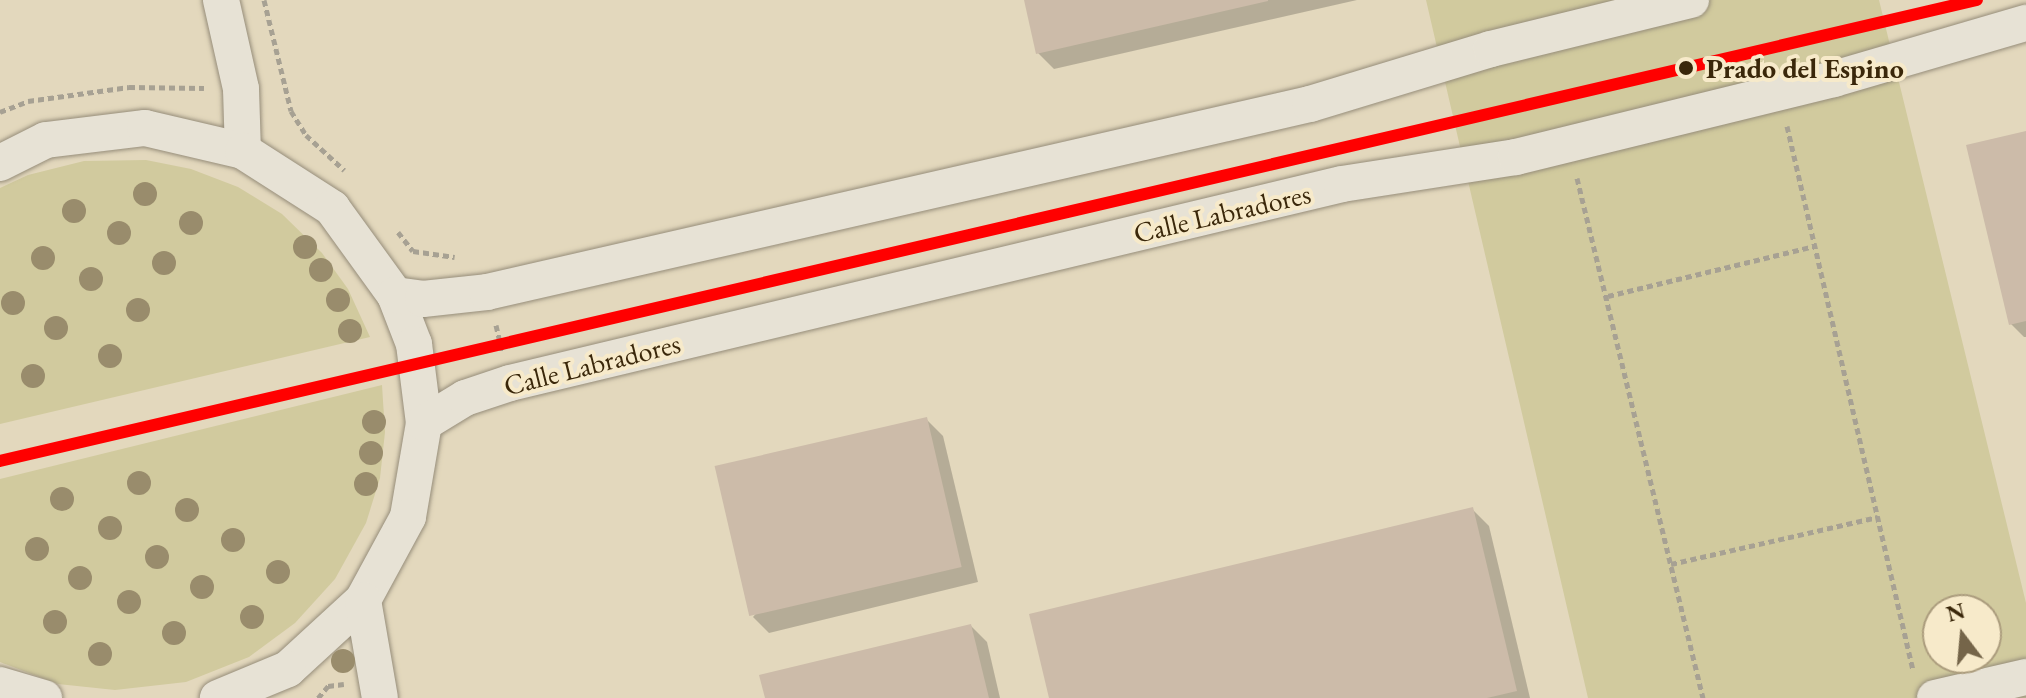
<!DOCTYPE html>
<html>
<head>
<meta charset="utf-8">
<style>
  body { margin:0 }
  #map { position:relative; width:2026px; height:698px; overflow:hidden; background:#e3d8bd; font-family:"EB Garamond",serif }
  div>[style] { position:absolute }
  .green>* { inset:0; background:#d1ca9e }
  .shadow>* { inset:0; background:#0003 }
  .building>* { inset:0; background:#ccbba9; transform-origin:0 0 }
  .path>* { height:5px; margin-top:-2.5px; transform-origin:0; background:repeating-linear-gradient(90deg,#a7a193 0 6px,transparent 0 10px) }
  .roads { filter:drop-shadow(0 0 2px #968d7a) drop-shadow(0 0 2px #968d7a) }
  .minor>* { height:36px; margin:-18px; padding:0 18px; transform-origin:18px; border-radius:18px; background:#e7e2d5 }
  .rail-1>* { height:12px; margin:-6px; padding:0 6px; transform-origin:6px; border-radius:6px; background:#f00 }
  .trees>* { width:24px; height:24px; margin:-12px; border-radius:50%; background:#998c6c }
  .dots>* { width:22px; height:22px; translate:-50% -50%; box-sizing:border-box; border:4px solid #f7eaca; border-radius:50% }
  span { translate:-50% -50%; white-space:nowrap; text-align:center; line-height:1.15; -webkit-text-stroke:8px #f7eaca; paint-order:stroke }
  .stop-label { font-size:28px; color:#3a270a; font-weight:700 }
  .left { translate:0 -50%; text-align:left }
  .street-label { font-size:28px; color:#3a270a }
  .north { position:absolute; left:1922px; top:594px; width:80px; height:80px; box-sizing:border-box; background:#f7eaca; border:2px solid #ab9c7d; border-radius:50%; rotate:344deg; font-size:22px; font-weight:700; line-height:32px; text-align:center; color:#3a270a }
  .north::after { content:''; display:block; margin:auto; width:28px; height:36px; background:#756549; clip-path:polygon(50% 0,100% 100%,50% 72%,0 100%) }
</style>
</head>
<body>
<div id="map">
  <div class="green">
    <div style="clip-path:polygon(evenodd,1426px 0,1879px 0,2026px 603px,2026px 698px,1588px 698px,1426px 0,1938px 610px,1986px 610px,1986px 658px,1938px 658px,1938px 610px)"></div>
    <div style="clip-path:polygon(146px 160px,191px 169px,238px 187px,282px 214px,322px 253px,348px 289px,370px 337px,0 424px,0 188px,28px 175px,84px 161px)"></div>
    <div style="clip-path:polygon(382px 385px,385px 432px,380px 478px,366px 523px,335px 579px,295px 623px,249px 657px,186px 682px,115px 690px,58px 684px,0 662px,0 479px)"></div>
  </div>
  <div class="shadow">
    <div style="clip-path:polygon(1026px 0,1357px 0,1054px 69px,1038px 53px)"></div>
    <div style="clip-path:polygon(2026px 133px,2026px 337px,2024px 337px,2011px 324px)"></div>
    <div style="clip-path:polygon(927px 420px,943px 436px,978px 582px,769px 633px,753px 617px)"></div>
    <div style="clip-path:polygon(1473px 510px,1489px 526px,1530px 698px,1051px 698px)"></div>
    <div style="clip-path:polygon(971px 626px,987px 642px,1000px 698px,767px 698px)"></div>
  </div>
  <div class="building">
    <div style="clip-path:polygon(1024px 0,1268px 0,1268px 1px,1036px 54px)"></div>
    <div style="clip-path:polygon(2026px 131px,2026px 321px,2009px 325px,1966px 145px)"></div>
    <div style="left:927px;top:417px;width:154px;height:218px;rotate:77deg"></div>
    <div style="clip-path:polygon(1473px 507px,1517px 691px,1487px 698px,1049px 698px,1029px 614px)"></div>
    <div style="clip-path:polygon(971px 624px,989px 698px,765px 698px,759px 675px)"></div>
  </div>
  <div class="path">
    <div style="left:264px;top:0;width:114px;rotate:76.3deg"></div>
    <div style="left:291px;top:111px;width:28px;rotate:58deg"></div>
    <div style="left:306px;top:135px;width:52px;rotate:42.6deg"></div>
    <div style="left:0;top:112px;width:30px;rotate:-21deg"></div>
    <div style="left:28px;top:101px;width:102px;rotate:-7.9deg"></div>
    <div style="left:129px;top:87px;width:75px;rotate:0.8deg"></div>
    <div style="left:1787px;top:126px;width:558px;rotate:76.96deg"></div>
    <div style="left:1577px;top:178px;width:535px;rotate:76.38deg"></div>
    <div style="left:398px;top:232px;width:24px;rotate:52deg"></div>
    <div style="left:413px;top:251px;width:42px;rotate:8.1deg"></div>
    <div style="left:1608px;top:296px;width:213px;rotate:-13.6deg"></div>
    <div style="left:496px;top:325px;width:27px;rotate:77deg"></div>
    <div style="left:1671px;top:564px;width:212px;rotate:-12.8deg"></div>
    <div style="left:318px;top:698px;width:16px;rotate:-50deg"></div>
    <div style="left:328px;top:686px;width:16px;rotate:-7deg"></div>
  </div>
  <div class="roads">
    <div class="minor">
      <div style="left:221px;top:0;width:91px;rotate:77.3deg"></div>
      <div style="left:241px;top:89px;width:62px;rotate:88.2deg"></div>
      <div style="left:0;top:163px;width:51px;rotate:-26.6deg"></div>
      <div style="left:46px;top:140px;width:100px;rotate:-6.9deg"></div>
      <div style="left:145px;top:128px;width:101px;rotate:13.2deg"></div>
      <div style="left:243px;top:151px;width:106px;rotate:32.6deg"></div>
      <div style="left:332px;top:208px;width:107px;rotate:54.1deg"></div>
      <div style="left:395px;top:295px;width:53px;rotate:68.8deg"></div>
      <div style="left:414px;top:344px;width:80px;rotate:82.8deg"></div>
      <div style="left:424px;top:423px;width:95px;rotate:99.7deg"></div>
      <div style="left:408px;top:517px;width:94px;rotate:118.5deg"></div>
      <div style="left:363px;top:600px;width:102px;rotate:137.4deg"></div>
      <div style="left:288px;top:669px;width:76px;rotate:157.5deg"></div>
      <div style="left:395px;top:295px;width:28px;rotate:8deg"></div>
      <div style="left:423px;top:299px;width:64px;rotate:-6.2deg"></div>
      <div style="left:487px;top:292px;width:844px;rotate:-12.87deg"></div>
      <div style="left:1310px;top:104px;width:189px;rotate:-16.9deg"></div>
      <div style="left:1491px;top:49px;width:206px;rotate:-13.8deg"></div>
      <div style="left:424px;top:423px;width:48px;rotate:-31.4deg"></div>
      <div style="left:465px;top:398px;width:47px;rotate:-18.4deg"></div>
      <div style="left:510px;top:383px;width:855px;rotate:-13.45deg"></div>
      <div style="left:1342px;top:184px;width:176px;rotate:-8.8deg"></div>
      <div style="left:1516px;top:157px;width:327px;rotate:-13.8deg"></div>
      <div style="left:1834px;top:79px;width:200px;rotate:-16.3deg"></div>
      <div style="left:363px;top:600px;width:99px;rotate:80.2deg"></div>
      <div style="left:0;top:685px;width:46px;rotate:16.5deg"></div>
      <div style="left:1935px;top:698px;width:93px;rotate:-13deg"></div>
    </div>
  </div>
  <div class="rail-1">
    <div style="left:0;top:461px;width:2030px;rotate:-13.13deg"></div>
  </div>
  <div class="trees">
    <div style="left:145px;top:194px"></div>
    <div style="left:74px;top:211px"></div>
    <div style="left:191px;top:223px"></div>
    <div style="left:119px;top:233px"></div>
    <div style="left:305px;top:247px"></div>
    <div style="left:43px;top:258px"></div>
    <div style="left:164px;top:263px"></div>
    <div style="left:321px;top:270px"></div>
    <div style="left:91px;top:279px"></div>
    <div style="left:338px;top:300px"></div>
    <div style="left:13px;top:303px"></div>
    <div style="left:138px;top:310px"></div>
    <div style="left:56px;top:328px"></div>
    <div style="left:350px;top:331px"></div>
    <div style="left:110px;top:356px"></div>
    <div style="left:33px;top:376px"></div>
    <div style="left:374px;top:422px"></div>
    <div style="left:371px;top:453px"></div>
    <div style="left:139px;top:483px"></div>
    <div style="left:366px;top:484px"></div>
    <div style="left:62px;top:499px"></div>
    <div style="left:187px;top:510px"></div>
    <div style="left:110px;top:528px"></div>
    <div style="left:233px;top:540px"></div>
    <div style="left:37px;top:549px"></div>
    <div style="left:157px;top:557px"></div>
    <div style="left:278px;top:572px"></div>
    <div style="left:80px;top:578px"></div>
    <div style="left:202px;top:587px"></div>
    <div style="left:129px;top:602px"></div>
    <div style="left:252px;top:617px"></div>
    <div style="left:55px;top:622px"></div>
    <div style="left:174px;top:633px"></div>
    <div style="left:100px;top:654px"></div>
    <div style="left:343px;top:661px"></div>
  </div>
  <div class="dots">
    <div style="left:1686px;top:68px;background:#3a270a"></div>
  </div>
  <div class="stop-label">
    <span class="left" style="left:1706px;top:68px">Prado del Espino</span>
  </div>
  <div class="street-label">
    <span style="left:1222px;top:213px;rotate:-13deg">Calle Labradores</span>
    <span style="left:592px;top:364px;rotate:-14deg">Calle Labradores</span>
  </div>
  <div class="north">N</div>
</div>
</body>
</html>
